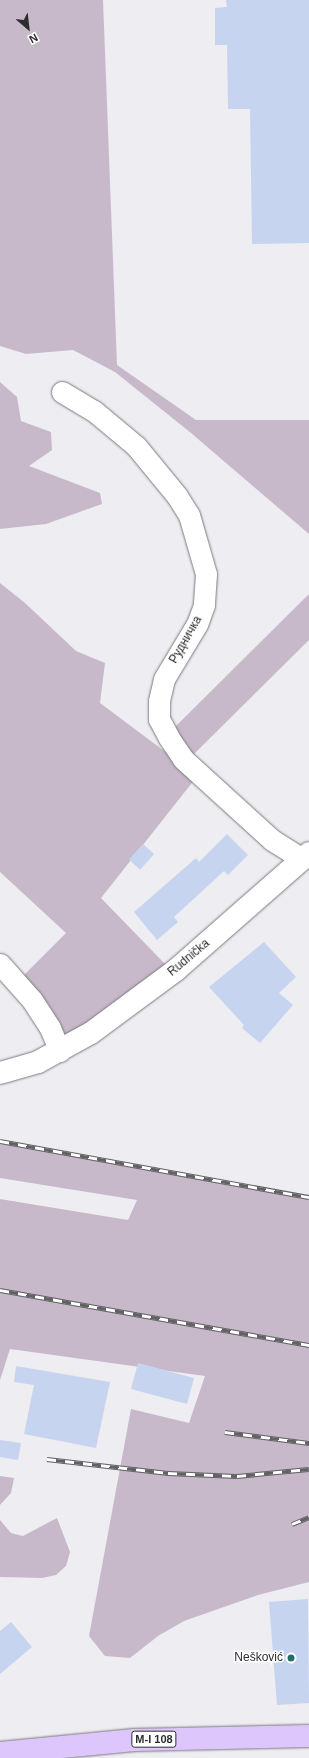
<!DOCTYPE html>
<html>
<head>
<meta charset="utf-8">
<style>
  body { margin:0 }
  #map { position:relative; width:309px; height:1758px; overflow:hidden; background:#ededf2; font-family:Helvetica,sans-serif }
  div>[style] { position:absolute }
  .green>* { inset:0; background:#c8b9ca }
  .building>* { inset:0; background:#c7d4f0; transform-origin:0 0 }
  .roads { filter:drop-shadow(0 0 1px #7a7a7e) drop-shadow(0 0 1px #7a7a7e) }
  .street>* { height:21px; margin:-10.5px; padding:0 10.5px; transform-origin:10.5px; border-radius:10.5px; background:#fff }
  .secondary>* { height:22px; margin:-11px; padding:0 11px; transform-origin:11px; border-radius:11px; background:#fff }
  .primary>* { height:22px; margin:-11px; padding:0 11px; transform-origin:11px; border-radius:11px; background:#dcc6fb }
  .rail>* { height:4.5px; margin-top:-2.25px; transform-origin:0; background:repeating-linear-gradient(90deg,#fff 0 9px,#626265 0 18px); box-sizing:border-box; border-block:1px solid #626265 }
  .dots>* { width:11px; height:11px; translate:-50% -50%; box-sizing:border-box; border:2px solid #fff; border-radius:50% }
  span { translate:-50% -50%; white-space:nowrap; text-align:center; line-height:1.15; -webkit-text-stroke:3px #fff; paint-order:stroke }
  .shield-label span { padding:1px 3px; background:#fff; border:1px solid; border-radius:3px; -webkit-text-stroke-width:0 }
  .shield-label { font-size:11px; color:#2d2d2f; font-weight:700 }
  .street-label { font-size:12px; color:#2d2d2f }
  .poi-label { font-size:12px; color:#2d2d2f }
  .right { translate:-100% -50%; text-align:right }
  .north { position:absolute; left:8px; top:8px; width:40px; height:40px; -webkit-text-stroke:3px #fff; paint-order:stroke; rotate:152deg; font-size:11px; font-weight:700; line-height:16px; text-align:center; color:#2d2d2f }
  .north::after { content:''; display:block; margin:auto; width:14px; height:18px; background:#2d2d2f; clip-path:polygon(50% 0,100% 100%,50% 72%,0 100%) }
</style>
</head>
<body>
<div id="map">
  <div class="green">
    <div style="clip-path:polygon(0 0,103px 0,117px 365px,196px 420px,309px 420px,309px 534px,191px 433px,115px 372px,73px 350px,26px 354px,0 346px)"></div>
    <div style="clip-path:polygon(0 382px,17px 397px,21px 421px,51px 432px,52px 450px,29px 466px,100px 493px,102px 504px,46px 524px,0 529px)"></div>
    <div style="clip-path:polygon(0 583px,25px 603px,76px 651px,105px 663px,100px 703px,183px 765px,195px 779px,101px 898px,166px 965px,97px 1019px,50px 1045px,15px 984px,66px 933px,0 872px)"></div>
    <div style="clip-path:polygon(309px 594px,309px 640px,193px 755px,173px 729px)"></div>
    <div style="clip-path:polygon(0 1142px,309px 1197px,309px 1582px,258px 1595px,184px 1621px,158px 1636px,130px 1658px,105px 1656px,89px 1636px,131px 1409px,189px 1423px,205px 1376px,10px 1349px,0 1380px,0 1199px,128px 1220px,137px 1200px,0 1178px)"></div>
    <div style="clip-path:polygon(0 1476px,14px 1478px,11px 1493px,0 1505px)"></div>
    <div style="clip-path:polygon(57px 1518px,70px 1552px,66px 1566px,56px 1575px,42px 1578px,0 1577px,0 1520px,11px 1533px,23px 1536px)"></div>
  </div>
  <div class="building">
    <div style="clip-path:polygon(226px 0,309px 0,309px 243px,252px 244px,250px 109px,228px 109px,227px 45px,215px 45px,215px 8px,227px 7px)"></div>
    <div style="clip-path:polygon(227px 834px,248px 855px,228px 875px,224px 871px,174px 917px,178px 922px,157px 940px,134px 912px,196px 858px,199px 862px)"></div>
    <div style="left:143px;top:844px;width:15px;height:21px;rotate:42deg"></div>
    <div style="clip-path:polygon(264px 942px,296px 977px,279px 993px,293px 1005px,260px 1043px,242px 1028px,244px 1025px,209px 987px)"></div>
    <div style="left:138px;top:1363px;width:58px;height:27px;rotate:15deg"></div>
    <div style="clip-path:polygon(16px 1366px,110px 1382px,96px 1448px,24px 1434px,34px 1385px,14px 1382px)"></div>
    <div style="clip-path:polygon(0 1440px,21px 1443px,18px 1460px,0 1457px)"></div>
    <div style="clip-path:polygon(308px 1599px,309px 1703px,277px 1705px,269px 1602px)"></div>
    <div style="clip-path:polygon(11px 1622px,32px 1647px,0 1674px,0 1631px)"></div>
  </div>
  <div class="roads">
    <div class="street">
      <div style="left:62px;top:392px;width:37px;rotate:31deg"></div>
      <div style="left:94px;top:411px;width:55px;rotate:39.8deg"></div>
      <div style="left:136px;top:446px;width:65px;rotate:50.6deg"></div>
      <div style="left:177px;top:496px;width:22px;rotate:58deg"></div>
      <div style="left:189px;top:515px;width:61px;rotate:73.9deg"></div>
      <div style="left:206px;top:574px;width:31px;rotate:94deg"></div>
      <div style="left:204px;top:605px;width:20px;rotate:110deg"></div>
      <div style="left:197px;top:624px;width:64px;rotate:121deg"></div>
      <div style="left:164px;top:679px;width:23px;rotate:103deg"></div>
      <div style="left:159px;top:701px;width:18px;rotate:90deg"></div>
      <div style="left:159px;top:719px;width:21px;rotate:62deg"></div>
      <div style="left:169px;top:738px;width:25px;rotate:56deg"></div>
      <div style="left:183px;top:759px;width:120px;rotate:42.3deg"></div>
      <div style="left:272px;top:840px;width:36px;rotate:32deg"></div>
      <div style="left:0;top:964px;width:48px;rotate:48.4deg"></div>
      <div style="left:32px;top:1000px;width:33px;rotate:57deg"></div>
      <div style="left:50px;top:1028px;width:25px;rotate:67deg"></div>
    </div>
    <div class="secondary">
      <div style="left:0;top:1073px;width:40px;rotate:-16deg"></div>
      <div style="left:38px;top:1062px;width:60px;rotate:-28.7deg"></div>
      <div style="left:91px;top:1033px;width:106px;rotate:-36.5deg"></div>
      <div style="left:176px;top:970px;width:177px;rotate:-41.3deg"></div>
    </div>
    <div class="primary">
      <div style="left:0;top:1753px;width:135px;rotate:-5.5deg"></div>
      <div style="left:134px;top:1740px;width:175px;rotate:-1.3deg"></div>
    </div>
  </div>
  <div class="rail">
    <div style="left:0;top:1141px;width:314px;rotate:10.3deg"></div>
    <div style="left:0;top:1290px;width:314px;rotate:10.1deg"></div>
    <div style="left:225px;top:1432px;width:85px;rotate:7.5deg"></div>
    <div style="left:47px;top:1459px;width:122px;rotate:6.6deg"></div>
    <div style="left:168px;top:1473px;width:69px;rotate:2.5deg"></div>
    <div style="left:237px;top:1476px;width:72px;rotate:-5.6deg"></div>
    <div style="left:292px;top:1524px;width:18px;rotate:-22deg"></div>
  </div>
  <div class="dots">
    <div style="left:291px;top:1658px;background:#236e6b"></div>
  </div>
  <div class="shield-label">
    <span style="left:154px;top:1739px">M-I 108</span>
  </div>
  <div class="street-label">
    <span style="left:186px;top:640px;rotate:-60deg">Рудничка</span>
    <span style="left:189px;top:958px;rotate:-40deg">Rudnička</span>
  </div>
  <div class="poi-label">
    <span class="right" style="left:283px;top:1658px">Nešković</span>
  </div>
  <div class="north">N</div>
</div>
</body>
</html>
